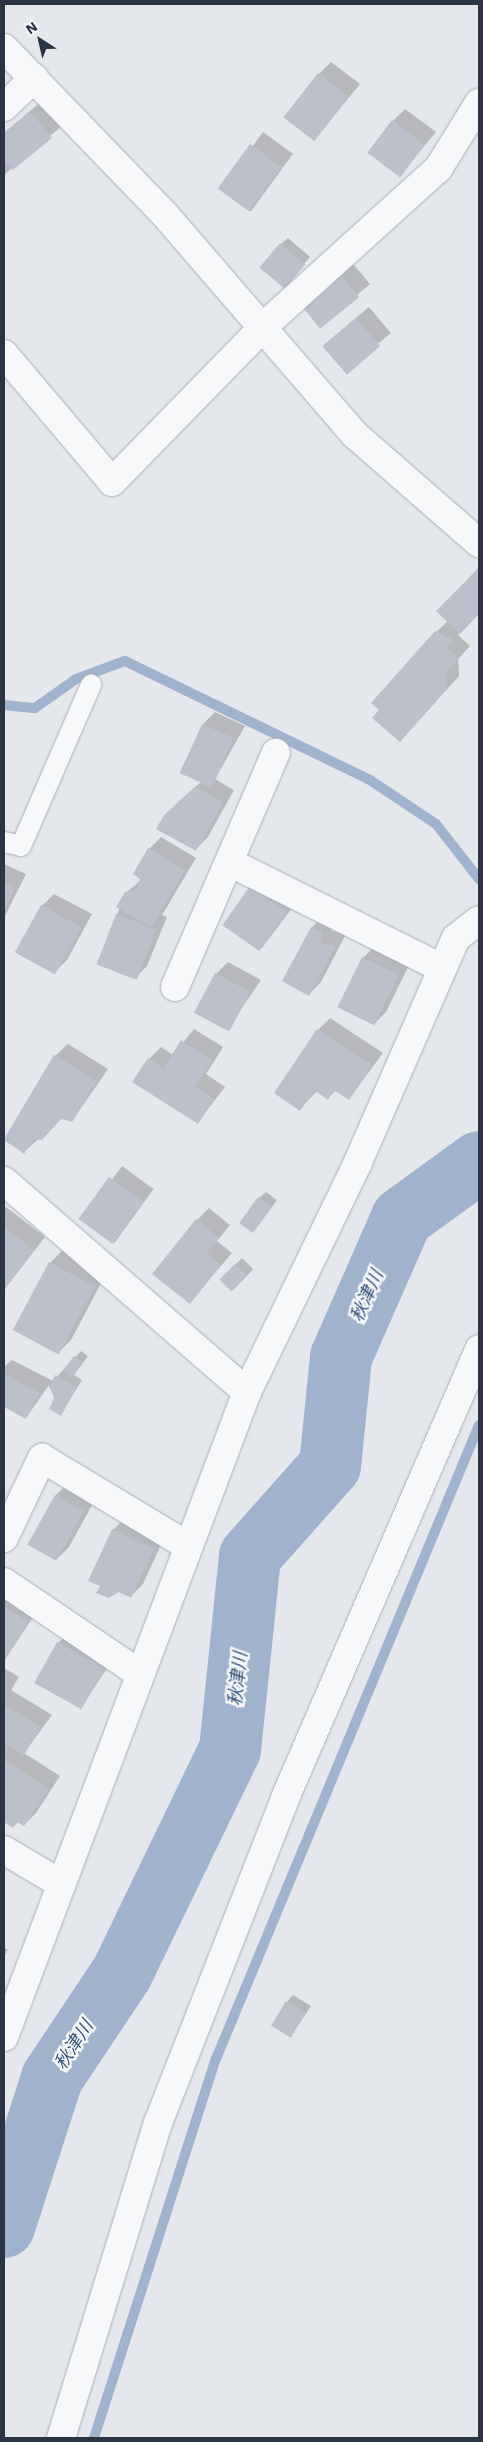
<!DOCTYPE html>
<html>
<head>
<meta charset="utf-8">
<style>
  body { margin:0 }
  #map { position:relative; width:483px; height:2442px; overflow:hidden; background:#e4e7ec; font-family:"Work Sans","Noto Sans JP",sans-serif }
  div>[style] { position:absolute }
  .shadow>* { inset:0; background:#0003; transform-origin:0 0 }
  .stream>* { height:10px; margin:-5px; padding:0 5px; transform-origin:5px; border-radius:5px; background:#9fb4cc }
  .river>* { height:62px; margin:-31px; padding:0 31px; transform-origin:31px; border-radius:31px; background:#9fb4cc }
  .building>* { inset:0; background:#bbc0ca; transform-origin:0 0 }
  .roads { filter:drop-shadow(0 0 1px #a9aeb7) drop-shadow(0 0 1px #a9aeb7) }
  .service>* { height:20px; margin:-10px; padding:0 10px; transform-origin:10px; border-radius:10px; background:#f7f8fa }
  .minor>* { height:28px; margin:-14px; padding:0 14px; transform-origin:14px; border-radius:14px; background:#f7f8fa }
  span { translate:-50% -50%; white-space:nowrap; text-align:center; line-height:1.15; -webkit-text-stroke:5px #f4f6f9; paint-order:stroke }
  .water-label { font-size:18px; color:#34527a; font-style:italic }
  .frame { position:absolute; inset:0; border:5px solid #2b3445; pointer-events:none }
  .north { position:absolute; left:15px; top:15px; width:50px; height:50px; -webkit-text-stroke:4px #f4f6f9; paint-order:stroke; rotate:325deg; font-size:14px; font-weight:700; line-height:20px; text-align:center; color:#2b3445 }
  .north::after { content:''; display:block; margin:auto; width:18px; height:22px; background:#2b3445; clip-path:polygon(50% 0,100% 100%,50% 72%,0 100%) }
</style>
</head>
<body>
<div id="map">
  <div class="shadow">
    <div style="clip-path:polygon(331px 62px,360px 84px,315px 139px,319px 74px)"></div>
    <div style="clip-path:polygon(43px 100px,63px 125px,4px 175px,4px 133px)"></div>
    <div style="clip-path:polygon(405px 109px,436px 132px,399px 176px,393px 121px)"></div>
    <div style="left:263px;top:132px;width:37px;height:71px;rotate:36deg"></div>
    <div style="clip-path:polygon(288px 238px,310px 257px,290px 280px,281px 244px)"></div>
    <div style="clip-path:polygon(349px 259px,370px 284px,320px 327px,311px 290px)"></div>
    <div style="left:369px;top:307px;width:34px;height:60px;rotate:50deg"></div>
    <div style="clip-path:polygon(479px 567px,479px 613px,458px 635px,470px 646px,458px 659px,459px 676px,412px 728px,436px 632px,448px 621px,438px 611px)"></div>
    <div style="clip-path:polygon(215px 712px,245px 726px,215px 779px,234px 790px,208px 837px,196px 849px,177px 803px,201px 782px,180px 772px,203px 724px)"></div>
    <div style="clip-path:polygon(161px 837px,196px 858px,162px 915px,167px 917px,147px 966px,134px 979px,97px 963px,126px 893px,141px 880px,149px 849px)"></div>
    <div style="clip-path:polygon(4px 864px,26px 874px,4px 918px)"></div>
    <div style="clip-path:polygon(250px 886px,298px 900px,262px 948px)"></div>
    <div style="clip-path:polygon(54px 894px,92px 914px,67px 960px,55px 972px,42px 906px)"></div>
    <div style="clip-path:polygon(324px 915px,333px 920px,331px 931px,346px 934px,321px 982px,309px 994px,284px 981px,312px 927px)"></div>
    <div style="clip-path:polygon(375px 946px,410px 963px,386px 1012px,374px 1024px,363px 958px)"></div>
    <div style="clip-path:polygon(228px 962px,261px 980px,227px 1030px,216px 974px)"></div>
    <div style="clip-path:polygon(330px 1018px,383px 1053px,349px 1099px,336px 1090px,328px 1098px,317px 1091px,300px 1109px,318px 1030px)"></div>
    <div style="clip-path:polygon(194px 1029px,223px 1047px,206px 1074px,225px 1087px,198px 1122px,149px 1059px,161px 1047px,173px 1055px)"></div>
    <div style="clip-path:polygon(68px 1044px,108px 1069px,72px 1121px,62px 1118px,24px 1152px,5px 1141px,55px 1056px)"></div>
    <div style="left:122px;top:1166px;width:39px;height:67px;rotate:36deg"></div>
    <div style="clip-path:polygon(266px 1192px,277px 1200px,254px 1231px,259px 1198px)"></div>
    <div style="clip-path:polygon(6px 1207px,45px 1237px,4px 1290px,4px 1209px)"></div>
    <div style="clip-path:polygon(209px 1208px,230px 1225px,217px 1241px,232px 1253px,190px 1302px,197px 1220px)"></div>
    <div style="clip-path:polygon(62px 1251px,106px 1274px,71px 1340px,59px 1352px,50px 1263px)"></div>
    <div style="left:242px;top:1258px;width:16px;height:30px;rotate:45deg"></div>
    <div style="clip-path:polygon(81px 1351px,88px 1356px,74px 1375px,82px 1380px,61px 1414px,49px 1385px,26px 1418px,4px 1406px,4px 1367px,12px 1360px,53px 1381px)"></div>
    <div style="clip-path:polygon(68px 1483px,96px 1498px,69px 1547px,57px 1559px,56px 1495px)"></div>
    <div style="clip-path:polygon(125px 1518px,165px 1536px,143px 1584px,131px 1596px,101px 1586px,113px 1530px)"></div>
    <div style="clip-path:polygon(4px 1589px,39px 1608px,4px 1661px)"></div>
    <div style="clip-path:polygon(70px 1631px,115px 1656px,81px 1708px,58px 1643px)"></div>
    <div style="clip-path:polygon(4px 1668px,19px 1677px,11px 1690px,52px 1715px,24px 1753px,60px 1776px,36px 1813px,24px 1825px,19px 1821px,13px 1827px,4px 1821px)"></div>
    <div style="clip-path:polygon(4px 1947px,8px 1950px,4px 1956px)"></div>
    <div style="clip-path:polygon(293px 1995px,311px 2006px,291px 2036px,287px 2002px)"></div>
  </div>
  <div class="stream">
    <div style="left:4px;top:705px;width:31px;rotate:6deg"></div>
    <div style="left:35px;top:708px;width:50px;rotate:-35.3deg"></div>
    <div style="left:76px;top:679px;width:52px;rotate:-20.2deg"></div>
    <div style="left:125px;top:661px;width:272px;rotate:25.9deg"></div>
    <div style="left:370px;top:780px;width:79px;rotate:33.7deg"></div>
    <div style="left:436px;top:824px;width:70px;rotate:52deg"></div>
    <div style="left:94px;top:2438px;width:398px;rotate:-72.2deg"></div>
    <div style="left:216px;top:2059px;width:686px;rotate:-67.47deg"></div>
  </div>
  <div class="river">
    <div style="left:4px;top:2227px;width:157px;rotate:-72.1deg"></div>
    <div style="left:52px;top:2078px;width:126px;rotate:-56.3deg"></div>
    <div style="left:122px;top:1973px;width:248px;rotate:-64.2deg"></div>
    <div style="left:230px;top:1750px;width:195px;rotate:-84.1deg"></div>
    <div style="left:250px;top:1556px;width:120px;rotate:-48.4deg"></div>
    <div style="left:330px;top:1466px;width:110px;rotate:-84.2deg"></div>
    <div style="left:341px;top:1357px;width:152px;rotate:-66.3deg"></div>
    <div style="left:402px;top:1218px;width:95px;rotate:-36deg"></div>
  </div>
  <div class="building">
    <div style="left:318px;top:73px;width:39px;height:56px;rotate:38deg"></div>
    <div style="clip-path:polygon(30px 111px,52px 138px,13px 170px,4px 159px,4px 133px)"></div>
    <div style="left:392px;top:120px;width:41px;height:41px;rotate:37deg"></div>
    <div style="left:250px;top:144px;width:39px;height:55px;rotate:36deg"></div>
    <div style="left:280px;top:243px;width:33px;height:32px;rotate:40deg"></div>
    <div style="left:337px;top:270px;width:35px;height:50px;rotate:51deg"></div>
    <div style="left:356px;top:318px;width:37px;height:44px;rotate:49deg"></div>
    <div style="clip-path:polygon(479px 568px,479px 614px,460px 634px,436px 611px)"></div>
    <div style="clip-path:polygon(435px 631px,454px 640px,447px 648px,459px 659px,446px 672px,447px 689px,400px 742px,372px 718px,379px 710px,371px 703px)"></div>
    <div style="left:202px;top:724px;width:35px;height:54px;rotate:24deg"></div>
    <div style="clip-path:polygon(195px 787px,223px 802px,196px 851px,156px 829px,164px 815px)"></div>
    <div style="clip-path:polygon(148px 848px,185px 870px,152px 927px,116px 907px,125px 892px,137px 890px,140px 879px,133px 874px)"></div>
    <div style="clip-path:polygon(4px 882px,15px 887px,4px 912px)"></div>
    <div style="left:250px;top:886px;width:45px;height:48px;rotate:35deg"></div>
    <div style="left:41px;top:905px;width:46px;height:54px;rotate:29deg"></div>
    <div style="left:116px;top:914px;width:43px;height:54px;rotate:21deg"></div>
    <div style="clip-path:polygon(311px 927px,322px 932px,320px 943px,336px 946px,309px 996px,282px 981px)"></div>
    <div style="left:362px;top:957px;width:41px;height:56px;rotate:26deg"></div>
    <div style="left:215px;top:973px;width:40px;height:45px;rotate:28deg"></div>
    <div style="clip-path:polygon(317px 1029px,372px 1065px,349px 1100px,334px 1090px,328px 1100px,314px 1090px,300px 1111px,274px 1093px)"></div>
    <div style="clip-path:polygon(181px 1040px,212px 1060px,195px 1087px,214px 1099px,198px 1124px,132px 1082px,148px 1058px,164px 1068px)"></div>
    <div style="clip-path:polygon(54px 1055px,97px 1081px,72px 1122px,61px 1119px,42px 1140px,33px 1139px,24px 1154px,4px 1139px)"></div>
    <div style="left:109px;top:1177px;width:42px;height:52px;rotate:36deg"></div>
    <div style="left:258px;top:1197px;width:17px;height:32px;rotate:36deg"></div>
    <div style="clip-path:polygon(196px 1219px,219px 1238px,206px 1254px,221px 1265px,190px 1304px,152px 1274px)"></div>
    <div style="clip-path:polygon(4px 1227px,34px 1250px,4px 1290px)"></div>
    <div style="left:49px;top:1262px;width:52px;height:77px;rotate:28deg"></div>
    <div style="left:235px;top:1264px;width:17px;height:22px;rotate:45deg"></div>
    <div style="left:74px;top:1356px;width:11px;height:18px;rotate:38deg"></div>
    <div style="clip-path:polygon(4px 1374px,40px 1393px,26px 1419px,4px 1407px)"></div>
    <div style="clip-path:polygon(55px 1375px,77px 1386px,61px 1416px,49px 1409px,55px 1396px,49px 1387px)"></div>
    <div style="left:55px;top:1495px;width:33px;height:57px;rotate:29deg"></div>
    <div style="clip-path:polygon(112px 1529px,154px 1549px,131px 1598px,119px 1592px,109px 1598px,96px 1593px,100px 1586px,88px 1581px)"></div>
    <div style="clip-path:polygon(4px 1607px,28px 1621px,4px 1662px)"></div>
    <div style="left:57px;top:1642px;width:54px;height:47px;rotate:29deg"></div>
    <div style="clip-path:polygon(4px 1705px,41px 1727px,24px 1755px,4px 1744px)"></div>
    <div style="clip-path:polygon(4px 1760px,49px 1789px,24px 1826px,17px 1822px,13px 1828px,4px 1822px)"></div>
    <div style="left:286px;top:2001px;width:23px;height:29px;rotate:31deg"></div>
  </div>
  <div class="roads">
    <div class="service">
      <div style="left:4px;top:842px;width:17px;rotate:13deg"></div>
      <div style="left:21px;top:846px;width:176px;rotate:-66.5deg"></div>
    </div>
    <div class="minor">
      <div style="left:4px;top:48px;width:233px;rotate:46deg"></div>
      <div style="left:166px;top:216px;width:288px;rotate:49.2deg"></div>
      <div style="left:354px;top:434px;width:166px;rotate:41.1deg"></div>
      <div style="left:4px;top:107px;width:42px;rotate:-44deg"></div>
      <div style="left:4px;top:354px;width:167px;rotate:49.8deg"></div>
      <div style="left:112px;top:482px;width:218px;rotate:-45.7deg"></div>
      <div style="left:264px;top:326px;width:234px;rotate:-42.1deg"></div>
      <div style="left:438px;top:169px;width:78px;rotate:-58.2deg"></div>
      <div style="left:229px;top:862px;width:238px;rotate:26.5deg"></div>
      <div style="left:175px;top:987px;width:255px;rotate:-66.7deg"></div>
      <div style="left:4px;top:1181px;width:322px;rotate:41deg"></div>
      <div style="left:4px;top:1538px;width:89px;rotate:-64.6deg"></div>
      <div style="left:42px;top:1458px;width:170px;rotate:31.1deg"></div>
      <div style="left:4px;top:1582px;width:164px;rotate:34.1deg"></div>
      <div style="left:4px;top:1850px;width:66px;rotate:30.8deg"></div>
      <div style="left:4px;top:2037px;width:689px;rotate:-69.36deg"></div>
      <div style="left:247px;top:1392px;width:255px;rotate:-64.2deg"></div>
      <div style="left:358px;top:1162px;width:244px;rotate:-66.4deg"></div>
      <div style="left:456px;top:938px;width:29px;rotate:-38deg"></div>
      <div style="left:61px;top:2438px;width:330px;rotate:-72.9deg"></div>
      <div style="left:158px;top:2123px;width:351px;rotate:-68.6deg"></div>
      <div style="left:286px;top:1796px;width:487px;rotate:-66.6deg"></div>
    </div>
  </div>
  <div class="water-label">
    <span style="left:367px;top:1296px;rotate:-66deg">秋津川</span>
    <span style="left:238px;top:1679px;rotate:-84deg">秋津川</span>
    <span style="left:74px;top:2045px;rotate:-57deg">秋津川</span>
  </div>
  <div class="frame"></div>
  <div class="north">N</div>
</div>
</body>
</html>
